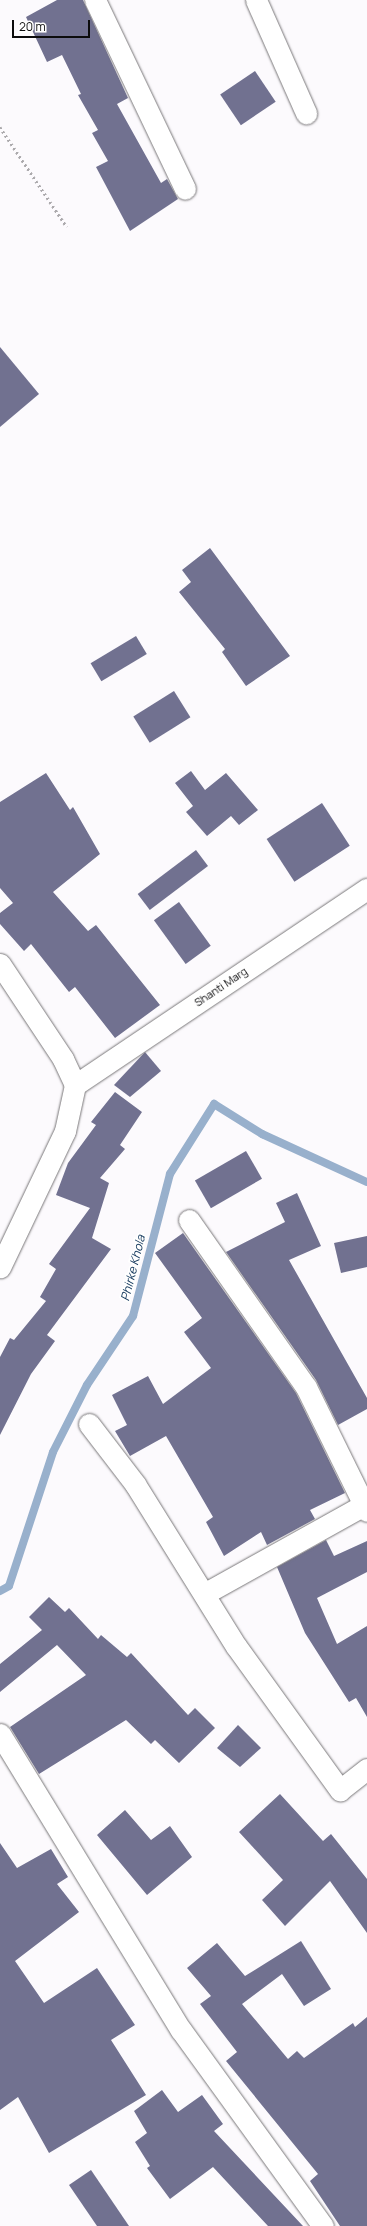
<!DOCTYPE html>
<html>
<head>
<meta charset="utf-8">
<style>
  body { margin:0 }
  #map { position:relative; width:367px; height:2226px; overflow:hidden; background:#fcfafd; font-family:Manrope,sans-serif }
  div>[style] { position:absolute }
  .stream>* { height:8px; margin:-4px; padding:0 4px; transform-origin:4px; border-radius:4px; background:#98b0cc }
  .building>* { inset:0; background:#717190; transform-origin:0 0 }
  .path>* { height:2.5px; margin-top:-1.25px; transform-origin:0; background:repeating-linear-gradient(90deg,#acaaad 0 2px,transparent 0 5px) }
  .roads { filter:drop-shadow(0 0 1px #797779) drop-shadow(0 0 1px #797779) }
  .street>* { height:21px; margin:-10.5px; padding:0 10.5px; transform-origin:10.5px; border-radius:10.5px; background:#fff }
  span { translate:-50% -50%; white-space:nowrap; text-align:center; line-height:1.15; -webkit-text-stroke:3.5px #fff; paint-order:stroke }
  .street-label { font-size:11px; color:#0c0c0d }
  .water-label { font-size:12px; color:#11365b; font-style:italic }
  .scale { position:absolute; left:12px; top:20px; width:78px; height:18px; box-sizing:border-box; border:2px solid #0c0c0d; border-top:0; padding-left:5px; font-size:12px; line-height:14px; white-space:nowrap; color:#0c0c0d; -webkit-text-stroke:3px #fff; paint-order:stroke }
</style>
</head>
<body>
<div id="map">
  <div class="stream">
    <div style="left:0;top:1591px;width:10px;rotate:-29deg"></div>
    <div style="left:9px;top:1586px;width:141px;rotate:-71.8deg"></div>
    <div style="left:53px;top:1452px;width:75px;rotate:-63.1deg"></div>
    <div style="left:87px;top:1385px;width:83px;rotate:-56.3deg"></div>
    <div style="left:133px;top:1316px;width:147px;rotate:-75.4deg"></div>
    <div style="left:170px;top:1174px;width:83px;rotate:-57.8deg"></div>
    <div style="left:214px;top:1104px;width:57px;rotate:32deg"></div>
    <div style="left:262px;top:1134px;width:115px;rotate:24.6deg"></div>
  </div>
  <div class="building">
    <div style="clip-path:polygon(57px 0,83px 0,128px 98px,117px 104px,161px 183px,167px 179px,178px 199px,130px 231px,96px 167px,108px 161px,92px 133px,98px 130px,78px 95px,81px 94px,62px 55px,47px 62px,26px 17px)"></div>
    <div style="left:255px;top:71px;width:37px;height:42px;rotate:56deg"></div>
    <div style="clip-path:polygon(0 347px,39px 394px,0 427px)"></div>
    <div style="clip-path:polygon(210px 548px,290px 656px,246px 686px,222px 652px,225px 649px,179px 592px,191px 582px,182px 570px)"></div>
    <div style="left:136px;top:636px;width:21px;height:53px;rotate:59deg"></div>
    <div style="left:174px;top:691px;width:31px;height:48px;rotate:58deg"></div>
    <div style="clip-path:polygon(191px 771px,205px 790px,226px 773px,258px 810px,239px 825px,231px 816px,207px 836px,186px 812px,193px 806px,175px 783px)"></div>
    <div style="clip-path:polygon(46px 773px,70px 810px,73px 807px,100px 854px,53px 892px,88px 931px,96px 925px,160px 1005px,115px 1038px,75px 987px,69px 992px,31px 944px,24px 951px,0 924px,0 913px,13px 903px,0 888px,0 802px)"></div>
    <div style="left:322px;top:803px;width:51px;height:66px;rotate:57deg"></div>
    <div style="left:196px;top:850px;width:20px;height:73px;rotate:53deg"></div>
    <div style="left:179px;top:902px;width:54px;height:31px;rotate:54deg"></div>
    <div style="clip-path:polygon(145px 1052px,161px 1071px,130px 1097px,114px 1085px)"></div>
    <div style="clip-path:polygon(115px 1092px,142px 1112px,120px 1145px,125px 1149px,100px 1178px,109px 1183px,92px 1238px,111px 1249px,47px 1335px,55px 1341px,31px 1374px,0 1435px,0 1357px,10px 1338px,14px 1340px,46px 1301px,40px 1297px,56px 1269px,49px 1264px,90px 1208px,56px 1195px,68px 1163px,96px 1125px,91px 1122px)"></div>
    <div style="left:246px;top:1151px;width:32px;height:59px;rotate:60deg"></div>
    <div style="clip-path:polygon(297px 1193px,321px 1246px,289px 1260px,367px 1398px,367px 1409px,338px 1425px,316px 1380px,226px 1252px,285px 1222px,276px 1203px)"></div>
    <div style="clip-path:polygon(183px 1233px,296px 1393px,345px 1493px,310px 1510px,315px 1519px,267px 1545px,261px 1532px,224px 1556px,206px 1522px,213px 1517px,166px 1436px,130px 1456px,115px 1431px,127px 1425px,112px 1395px,148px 1376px,163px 1404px,211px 1368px,184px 1332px,202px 1318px,155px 1253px)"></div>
    <div style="clip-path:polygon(367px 1236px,367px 1267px,341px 1273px,334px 1243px)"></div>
    <div style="clip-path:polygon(326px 1540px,334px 1556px,367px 1541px,367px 1572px,317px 1598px,337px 1644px,367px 1626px,367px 1717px,356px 1698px,349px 1702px,305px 1633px,277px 1567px)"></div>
    <div style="clip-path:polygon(49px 1597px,65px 1612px,69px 1608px,98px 1639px,101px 1635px,127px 1657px,131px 1653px,188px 1715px,195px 1708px,215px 1728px,179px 1763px,155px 1740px,151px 1744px,126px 1720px,39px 1774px,10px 1727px,86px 1675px,57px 1645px,0 1692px,0 1664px,42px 1630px,29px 1617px)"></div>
    <div style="clip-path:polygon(238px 1725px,261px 1748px,240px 1767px,217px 1748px)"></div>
    <div style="clip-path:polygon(280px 1794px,323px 1841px,331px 1834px,367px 1879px,367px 1933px,330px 1881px,285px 1926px,262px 1900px,283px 1880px,239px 1832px)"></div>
    <div style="clip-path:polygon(125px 1810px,151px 1840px,170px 1826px,192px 1857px,147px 1895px,97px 1835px)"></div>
    <div style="clip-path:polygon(0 1843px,17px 1868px,51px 1849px,68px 1877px,57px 1884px,79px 1912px,15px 1961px,44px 2003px,97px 1968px,135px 2025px,111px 2040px,146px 2095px,49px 2153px,18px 2097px,0 2110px)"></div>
    <div style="clip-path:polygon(301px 1941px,331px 1989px,304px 2006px,282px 1974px,242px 2004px,288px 2059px,297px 2051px,304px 2058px,353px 2023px,355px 2027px,367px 2017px,367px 2226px,340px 2226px,310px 2181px,318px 2174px,226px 2061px,237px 2052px,200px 2004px,211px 1996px,187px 1968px,217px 1943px,245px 1976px)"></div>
    <div style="clip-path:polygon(162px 2090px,178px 2112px,202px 2095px,223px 2124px,214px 2131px,303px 2226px,268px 2226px,213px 2167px,170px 2199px,147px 2168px,150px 2166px,135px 2142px,147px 2133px,134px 2111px)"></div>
    <div style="clip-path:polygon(91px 2170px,129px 2226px,97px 2226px,69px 2185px)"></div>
  </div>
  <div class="path">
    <div style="left:0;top:127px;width:120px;rotate:56.2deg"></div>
  </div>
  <div class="roads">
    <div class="street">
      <div style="left:95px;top:0;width:209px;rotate:64.5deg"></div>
      <div style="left:256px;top:0;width:124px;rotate:66.1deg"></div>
      <div style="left:0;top:964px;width:114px;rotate:56.4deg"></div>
      <div style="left:63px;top:1059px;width:29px;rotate:65deg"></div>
      <div style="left:75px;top:1085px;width:47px;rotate:102.3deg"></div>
      <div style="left:65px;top:1131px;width:151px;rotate:115.5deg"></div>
      <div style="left:75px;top:1085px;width:352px;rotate:-33.9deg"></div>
      <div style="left:189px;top:1220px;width:204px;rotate:55deg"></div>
      <div style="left:306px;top:1387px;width:138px;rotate:63.8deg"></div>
      <div style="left:89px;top:1424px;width:76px;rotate:52.5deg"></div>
      <div style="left:135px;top:1484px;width:191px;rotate:58.1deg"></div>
      <div style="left:236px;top:1646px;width:178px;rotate:54.2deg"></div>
      <div style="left:340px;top:1790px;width:34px;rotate:-38deg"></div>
      <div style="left:204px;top:1594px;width:183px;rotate:-29.1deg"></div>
      <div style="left:0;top:1734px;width:347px;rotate:58.6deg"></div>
      <div style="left:181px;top:2030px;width:242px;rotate:54.1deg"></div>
    </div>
  </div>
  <div class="street-label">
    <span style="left:221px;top:987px;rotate:-34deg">Shanti Marg</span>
  </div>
  <div class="water-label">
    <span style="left:133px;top:1268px;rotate:-76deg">Phirke Khola</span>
  </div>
  <div class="scale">20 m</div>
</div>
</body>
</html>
